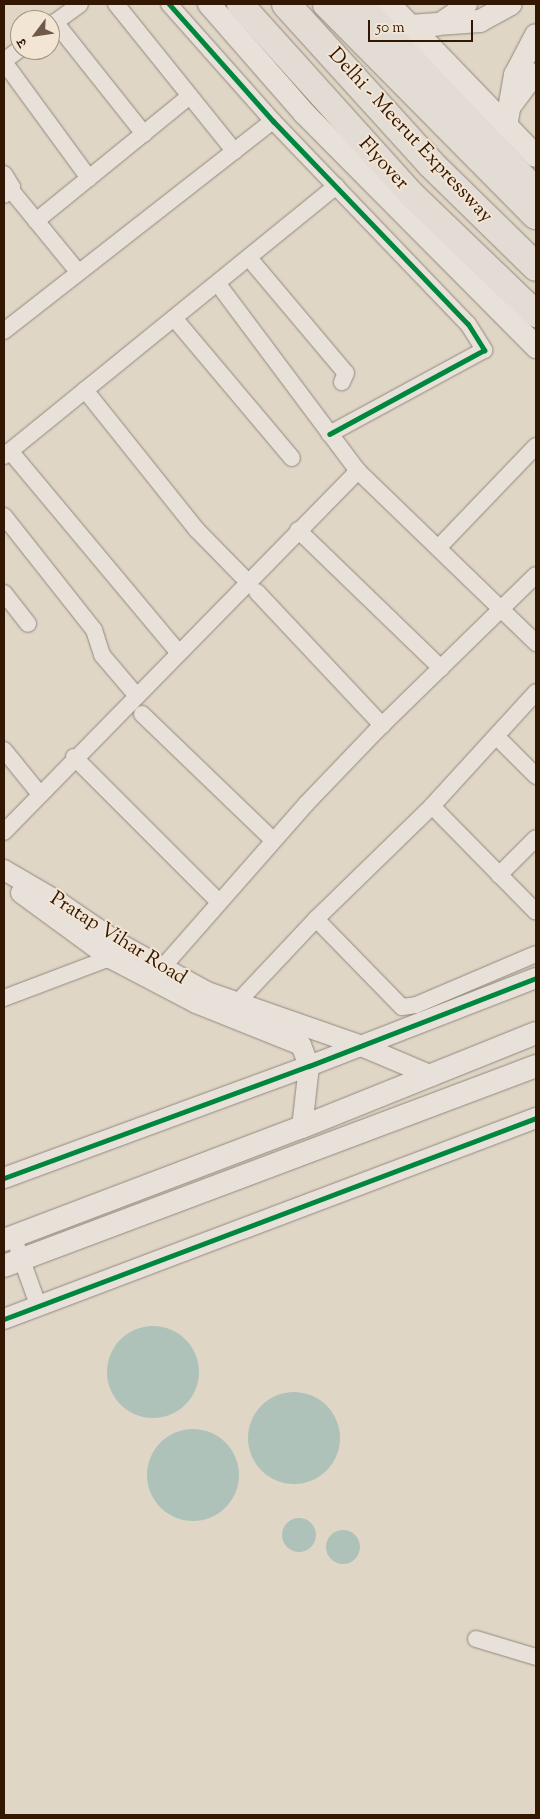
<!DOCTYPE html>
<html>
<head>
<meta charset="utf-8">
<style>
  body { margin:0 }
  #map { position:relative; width:540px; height:1819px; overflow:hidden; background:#e0d6c6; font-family:"Sorts Mill Goudy","Noto Serif Devanagari",serif }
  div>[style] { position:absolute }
  .water>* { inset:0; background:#aec2b9 }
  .round { border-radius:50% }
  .roads { filter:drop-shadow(0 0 1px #92887d) drop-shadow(0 0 1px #92887d) }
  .minor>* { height:16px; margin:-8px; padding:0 8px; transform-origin:8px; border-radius:8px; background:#e7e1da }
  .tertiary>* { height:20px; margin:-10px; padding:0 10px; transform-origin:10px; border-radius:10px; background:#e7e1da }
  .secondary>* { height:22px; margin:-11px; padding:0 11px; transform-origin:11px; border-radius:11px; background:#e7e1da }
  .trunk>* { height:26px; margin:-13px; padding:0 13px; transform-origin:13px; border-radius:13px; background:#e3dcd4 }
  .motorway>* { height:28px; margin:-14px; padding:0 14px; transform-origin:14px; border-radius:14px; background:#e3dcd4 }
  .cycleway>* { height:5px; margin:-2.5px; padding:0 2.5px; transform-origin:2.5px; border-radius:2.5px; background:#00873e }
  span { translate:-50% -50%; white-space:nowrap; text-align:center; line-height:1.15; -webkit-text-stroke:4px #f2e5d3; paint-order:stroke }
  .street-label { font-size:20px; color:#341703 }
  .frame { position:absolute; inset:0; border:5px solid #341703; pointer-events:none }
  .north { position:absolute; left:10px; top:10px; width:50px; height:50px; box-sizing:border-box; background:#f2e5d3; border:1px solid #a69380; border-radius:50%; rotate:239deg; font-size:14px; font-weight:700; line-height:20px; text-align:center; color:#341703 }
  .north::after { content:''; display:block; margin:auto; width:18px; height:22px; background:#705a47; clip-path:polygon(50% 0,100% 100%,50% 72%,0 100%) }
  .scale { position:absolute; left:368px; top:20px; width:105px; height:22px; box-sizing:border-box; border:2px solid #341703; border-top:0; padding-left:6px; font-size:15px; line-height:18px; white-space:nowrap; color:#341703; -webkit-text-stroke:4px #f2e5d3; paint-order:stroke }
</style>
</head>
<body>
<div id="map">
  <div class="water">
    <div class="round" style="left:107px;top:1326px;width:92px;height:92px"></div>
    <div class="round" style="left:248px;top:1392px;width:92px;height:92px"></div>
    <div class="round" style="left:147px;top:1429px;width:92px;height:92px"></div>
    <div class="round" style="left:282px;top:1518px;width:34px;height:34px"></div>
    <div class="round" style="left:326px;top:1530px;width:34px;height:34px"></div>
  </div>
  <div class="roads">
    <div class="minor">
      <div style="left:116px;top:4px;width:189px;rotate:51.2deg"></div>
      <div style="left:169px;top:4px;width:157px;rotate:48.4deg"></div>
      <div style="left:273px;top:121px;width:281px;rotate:46.2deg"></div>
      <div style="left:468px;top:324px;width:31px;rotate:58deg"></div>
      <div style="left:484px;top:350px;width:176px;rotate:151.5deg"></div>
      <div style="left:55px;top:22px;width:143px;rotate:51.5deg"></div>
      <div style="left:50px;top:26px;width:37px;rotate:-36deg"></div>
      <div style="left:4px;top:61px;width:20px;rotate:-37deg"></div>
      <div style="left:4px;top:62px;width:144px;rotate:53.8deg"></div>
      <div style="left:4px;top:174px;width:15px;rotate:58deg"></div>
      <div style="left:12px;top:187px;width:11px;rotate:135deg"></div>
      <div style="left:11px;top:190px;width:106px;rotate:50.7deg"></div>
      <div style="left:36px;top:221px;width:198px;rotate:-39.1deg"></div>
      <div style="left:249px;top:258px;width:150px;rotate:49.9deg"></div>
      <div style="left:346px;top:373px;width:10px;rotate:114deg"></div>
      <div style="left:218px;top:284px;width:234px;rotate:53.2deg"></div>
      <div style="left:358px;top:471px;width:248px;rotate:44deg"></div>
      <div style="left:174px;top:318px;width:183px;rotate:49.9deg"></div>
      <div style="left:4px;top:331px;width:341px;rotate:-38deg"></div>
      <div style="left:85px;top:390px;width:178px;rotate:51.4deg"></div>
      <div style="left:196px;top:529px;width:73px;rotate:45.6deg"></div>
      <div style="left:10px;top:451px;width:262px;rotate:50.1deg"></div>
      <div style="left:4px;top:456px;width:428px;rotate:-39.1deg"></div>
      <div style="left:4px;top:516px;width:145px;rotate:51.7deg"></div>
      <div style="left:94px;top:630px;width:26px;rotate:72deg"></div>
      <div style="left:102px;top:655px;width:52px;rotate:49.6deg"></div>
      <div style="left:298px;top:530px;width:199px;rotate:44deg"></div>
      <div style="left:439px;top:547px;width:140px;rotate:-46.2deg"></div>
      <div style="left:257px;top:592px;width:183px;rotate:46.8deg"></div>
      <div style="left:4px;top:593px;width:39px;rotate:52deg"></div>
      <div style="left:142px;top:714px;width:182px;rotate:43.9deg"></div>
      <div style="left:498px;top:738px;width:54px;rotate:45deg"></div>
      <div style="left:4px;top:750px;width:55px;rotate:50.9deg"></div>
      <div style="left:74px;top:757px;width:204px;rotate:45deg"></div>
      <div style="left:432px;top:806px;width:148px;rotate:45.5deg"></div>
      <div style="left:4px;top:832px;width:506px;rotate:-45.56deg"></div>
      <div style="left:499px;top:875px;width:52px;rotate:-45deg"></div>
      <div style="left:316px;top:919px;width:123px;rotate:45.7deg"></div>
      <div style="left:402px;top:1007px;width:14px;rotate:-8deg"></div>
      <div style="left:416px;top:1005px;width:130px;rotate:-23deg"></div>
      <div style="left:162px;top:968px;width:218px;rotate:-48.7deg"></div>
      <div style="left:306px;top:804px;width:101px;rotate:-46.2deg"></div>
      <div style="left:376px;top:731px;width:223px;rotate:-44.3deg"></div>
      <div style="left:4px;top:998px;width:113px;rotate:-20.7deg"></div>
      <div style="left:110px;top:958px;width:9px;rotate:-58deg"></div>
      <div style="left:236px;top:1004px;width:117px;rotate:-46.7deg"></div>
      <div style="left:316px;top:919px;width:162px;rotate:-44.2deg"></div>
      <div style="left:432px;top:806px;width:154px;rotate:-47.6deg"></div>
      <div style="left:18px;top:1249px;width:59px;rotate:70.3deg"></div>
      <div style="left:476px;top:1639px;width:63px;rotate:16.7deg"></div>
    </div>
    <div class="tertiary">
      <div style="left:436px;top:26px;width:38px;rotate:-35deg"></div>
      <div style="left:509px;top:109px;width:45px;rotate:-53.1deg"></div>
      <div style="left:4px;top:870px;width:65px;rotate:30.5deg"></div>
      <div style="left:60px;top:903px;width:73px;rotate:34.3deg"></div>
      <div style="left:120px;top:944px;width:99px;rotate:28.9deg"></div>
      <div style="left:207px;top:992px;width:161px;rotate:19.2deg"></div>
      <div style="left:359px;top:1045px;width:79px;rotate:23deg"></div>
      <div style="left:21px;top:893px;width:110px;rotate:36.1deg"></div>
      <div style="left:110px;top:958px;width:97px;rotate:27.6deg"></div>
      <div style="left:196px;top:1003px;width:113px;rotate:21.8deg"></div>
      <div style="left:301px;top:1045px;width:22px;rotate:69deg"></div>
      <div style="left:309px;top:1066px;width:61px;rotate:96.5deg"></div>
      <div style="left:4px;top:1178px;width:325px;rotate:-20.2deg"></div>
      <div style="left:309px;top:1066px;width:243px;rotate:-21.2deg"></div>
      <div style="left:4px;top:1319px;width:569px;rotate:-20.7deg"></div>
    </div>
    <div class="secondary">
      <div style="left:209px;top:4px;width:145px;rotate:48.9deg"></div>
      <div style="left:304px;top:113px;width:330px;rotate:45.2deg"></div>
      <div style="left:389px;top:4px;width:211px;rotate:46deg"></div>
      <div style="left:410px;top:26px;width:70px;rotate:-4.1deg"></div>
      <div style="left:480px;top:21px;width:35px;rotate:-29deg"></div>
      <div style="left:506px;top:126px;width:52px;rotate:-80deg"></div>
      <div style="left:515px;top:75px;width:45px;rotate:-62.3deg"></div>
      <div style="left:4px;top:1240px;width:319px;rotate:-20.8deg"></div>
      <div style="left:302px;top:1127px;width:252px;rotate:-21.9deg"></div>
      <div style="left:4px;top:1266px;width:568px;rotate:-20.6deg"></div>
    </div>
    <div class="trunk">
      <div style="left:240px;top:4px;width:254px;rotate:48deg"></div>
      <div style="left:410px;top:193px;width:175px;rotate:43.8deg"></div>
      <div style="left:359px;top:4px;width:257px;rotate:46.6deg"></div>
    </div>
    <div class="motorway">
      <div style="left:286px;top:4px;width:216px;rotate:47.8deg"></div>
      <div style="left:431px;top:164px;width:147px;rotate:44.4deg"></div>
      <div style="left:327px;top:4px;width:297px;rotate:45.3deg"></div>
    </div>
  </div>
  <div class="cycleway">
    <div style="left:169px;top:4px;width:157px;rotate:48.4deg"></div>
    <div style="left:273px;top:121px;width:281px;rotate:46.2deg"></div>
    <div style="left:468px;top:324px;width:31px;rotate:58deg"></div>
    <div style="left:484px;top:350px;width:176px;rotate:151.5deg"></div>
    <div style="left:4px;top:1178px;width:325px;rotate:-20.2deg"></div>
    <div style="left:309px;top:1066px;width:243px;rotate:-21.2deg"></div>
    <div style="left:4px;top:1319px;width:569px;rotate:-20.7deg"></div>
  </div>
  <div class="street-label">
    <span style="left:410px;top:136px;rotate:47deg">Delhi - Meerut Expressway</span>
    <span style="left:383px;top:164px;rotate:47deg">Flyover</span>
    <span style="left:118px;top:939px;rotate:32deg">Pratap Vihar Road</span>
  </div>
  <div class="frame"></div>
  <div class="north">उ</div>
  <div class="scale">50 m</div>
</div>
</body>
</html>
